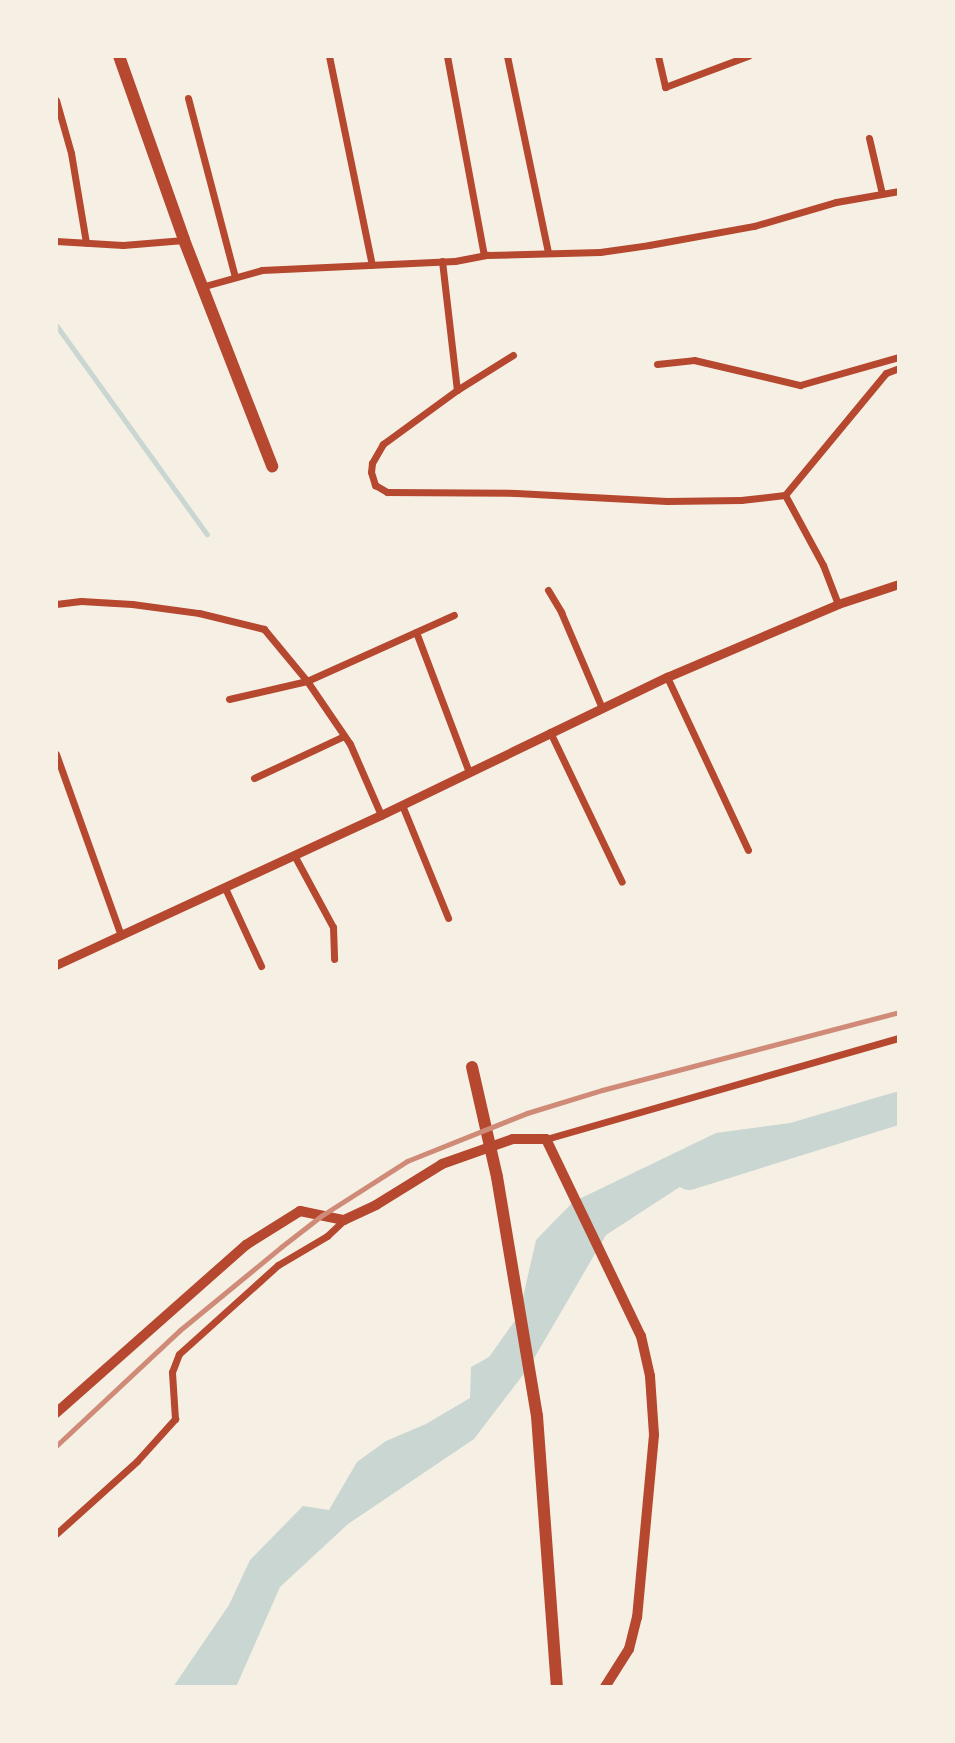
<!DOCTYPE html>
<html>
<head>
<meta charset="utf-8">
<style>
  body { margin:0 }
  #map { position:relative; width:955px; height:1743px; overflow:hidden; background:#f6efe4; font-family:"Public Sans",sans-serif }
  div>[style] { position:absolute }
  .water>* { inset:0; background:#c9d6d2 }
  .stream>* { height:5px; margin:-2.5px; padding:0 2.5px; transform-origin:2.5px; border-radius:2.5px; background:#c9d6d2 }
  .river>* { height:30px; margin:-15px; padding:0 15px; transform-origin:15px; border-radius:15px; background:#c9d6d2 }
  .minor>* { height:7px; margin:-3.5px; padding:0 3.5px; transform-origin:3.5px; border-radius:3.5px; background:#b5482f }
  .tertiary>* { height:9px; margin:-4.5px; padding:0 4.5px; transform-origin:4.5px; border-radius:4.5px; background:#b5482f }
  .secondary>* { height:10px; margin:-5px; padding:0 5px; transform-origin:5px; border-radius:5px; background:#b5482f }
  .primary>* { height:12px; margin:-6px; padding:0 6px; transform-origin:6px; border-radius:6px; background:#b5482f }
  .rail>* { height:5px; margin:-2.5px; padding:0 2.5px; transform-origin:2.5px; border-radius:2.5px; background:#cf8b77 }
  span { translate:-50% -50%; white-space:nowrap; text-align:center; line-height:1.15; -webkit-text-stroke:6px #f6efe4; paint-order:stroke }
  .frame { position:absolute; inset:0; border:58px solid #f6efe4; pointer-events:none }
</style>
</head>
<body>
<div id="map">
  <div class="water">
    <div style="clip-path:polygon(899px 1091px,899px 1117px,752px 1151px,692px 1179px,606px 1235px,529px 1367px,474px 1439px,348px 1524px,280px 1587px,236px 1687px,173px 1687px,229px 1605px,250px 1560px,303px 1506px,329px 1510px,357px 1462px,386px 1441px,426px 1424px,470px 1398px,471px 1367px,489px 1357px,519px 1315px,536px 1240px,573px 1202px,716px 1133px,790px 1123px)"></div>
  </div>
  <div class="stream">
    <div style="left:56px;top:325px;width:258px;rotate:54.2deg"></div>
  </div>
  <div class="river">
    <div style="left:689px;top:1175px;width:220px;rotate:-17.4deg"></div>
  </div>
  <div class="minor">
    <div style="left:329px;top:56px;width:213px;rotate:78.4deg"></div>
    <div style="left:447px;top:56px;width:202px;rotate:79.5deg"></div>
    <div style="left:507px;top:56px;width:201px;rotate:78.2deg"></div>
    <div style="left:658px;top:56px;width:32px;rotate:77deg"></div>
    <div style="left:665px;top:87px;width:89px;rotate:-20.5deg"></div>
    <div style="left:188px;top:98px;width:185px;rotate:75.3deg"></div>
    <div style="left:56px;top:100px;width:55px;rotate:74.2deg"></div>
    <div style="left:71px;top:153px;width:91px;rotate:80.5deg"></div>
    <div style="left:869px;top:138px;width:57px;rotate:76.9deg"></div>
    <div style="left:56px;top:241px;width:67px;rotate:3.4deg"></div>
    <div style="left:123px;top:245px;width:61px;rotate:-4.7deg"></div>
    <div style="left:442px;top:261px;width:130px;rotate:83.4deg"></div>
    <div style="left:457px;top:390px;width:92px;rotate:143.9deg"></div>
    <div style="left:383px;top:444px;width:22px;rotate:120deg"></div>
    <div style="left:372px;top:463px;width:9px;rotate:96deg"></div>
    <div style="left:371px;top:472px;width:14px;rotate:73deg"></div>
    <div style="left:375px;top:485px;width:14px;rotate:30deg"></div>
    <div style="left:387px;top:492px;width:129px;rotate:0.4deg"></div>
    <div style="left:516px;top:493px;width:151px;rotate:3deg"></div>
    <div style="left:667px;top:501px;width:74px;rotate:-0.8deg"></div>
    <div style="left:741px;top:500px;width:44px;rotate:-6.5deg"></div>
    <div style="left:785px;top:495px;width:80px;rotate:61.5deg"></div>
    <div style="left:823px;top:565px;width:42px;rotate:69deg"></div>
    <div style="left:201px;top:287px;width:63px;rotate:-15.6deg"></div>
    <div style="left:262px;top:270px;width:193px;rotate:-2.7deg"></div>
    <div style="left:455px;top:261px;width:33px;rotate:-11deg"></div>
    <div style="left:487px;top:255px;width:113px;rotate:-1.5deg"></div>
    <div style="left:600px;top:252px;width:49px;rotate:-8.1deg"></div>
    <div style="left:649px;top:245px;width:107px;rotate:-10.3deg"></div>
    <div style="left:754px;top:226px;width:85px;rotate:-16.3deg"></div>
    <div style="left:836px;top:202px;width:64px;rotate:-9.9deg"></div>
    <div style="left:657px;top:364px;width:37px;rotate:-6deg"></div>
    <div style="left:694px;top:360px;width:109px;rotate:13.3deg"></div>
    <div style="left:800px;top:385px;width:103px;rotate:-15.8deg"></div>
    <div style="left:457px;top:390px;width:66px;rotate:-32deg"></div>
    <div style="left:785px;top:495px;width:158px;rotate:-50.4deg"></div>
    <div style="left:886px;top:373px;width:14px;rotate:-21deg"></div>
    <div style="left:548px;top:590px;width:26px;rotate:59deg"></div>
    <div style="left:561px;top:612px;width:104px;rotate:66.9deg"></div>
    <div style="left:56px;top:604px;width:25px;rotate:-7deg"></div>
    <div style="left:81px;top:601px;width:51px;rotate:3.4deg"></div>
    <div style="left:132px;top:604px;width:68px;rotate:7.7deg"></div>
    <div style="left:199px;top:613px;width:67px;rotate:13.8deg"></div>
    <div style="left:264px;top:629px;width:67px;rotate:50.4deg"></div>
    <div style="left:307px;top:681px;width:76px;rotate:55.7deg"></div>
    <div style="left:350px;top:744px;width:77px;rotate:66.4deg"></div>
    <div style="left:416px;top:632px;width:150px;rotate:69.3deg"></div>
    <div style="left:667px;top:677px;width:191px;rotate:64.9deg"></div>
    <div style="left:229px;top:699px;width:80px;rotate:-13deg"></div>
    <div style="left:307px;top:681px;width:161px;rotate:-24.2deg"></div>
    <div style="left:550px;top:732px;width:166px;rotate:64.4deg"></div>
    <div style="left:56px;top:754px;width:193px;rotate:70.3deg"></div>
    <div style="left:254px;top:778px;width:99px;rotate:-25deg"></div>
    <div style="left:402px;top:805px;width:122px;rotate:67.8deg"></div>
    <div style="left:294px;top:855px;width:82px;rotate:61.6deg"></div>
    <div style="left:333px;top:927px;width:32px;rotate:88deg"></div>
    <div style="left:225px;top:888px;width:86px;rotate:65.2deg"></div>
    <div style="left:546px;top:1139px;width:367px;rotate:-16deg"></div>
    <div style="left:56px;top:1534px;width:109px;rotate:-42deg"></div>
    <div style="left:137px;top:1461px;width:57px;rotate:-47.9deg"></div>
    <div style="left:175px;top:1419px;width:47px;rotate:-93.7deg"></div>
    <div style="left:172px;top:1372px;width:19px;rotate:-69deg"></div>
    <div style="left:179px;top:1354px;width:133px;rotate:-42deg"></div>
    <div style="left:278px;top:1265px;width:57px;rotate:-30.6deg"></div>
    <div style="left:327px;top:1236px;width:23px;rotate:-43deg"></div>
  </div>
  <div class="tertiary">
    <div style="left:56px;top:965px;width:358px;rotate:-24.8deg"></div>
    <div style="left:381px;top:815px;width:318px;rotate:-25.8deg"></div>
    <div style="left:667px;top:677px;width:186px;rotate:-23.1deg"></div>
    <div style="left:838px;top:604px;width:64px;rotate:-18.2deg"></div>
  </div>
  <div class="secondary">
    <div style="left:56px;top:1413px;width:254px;rotate:-41.5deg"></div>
    <div style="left:246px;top:1245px;width:64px;rotate:-32.2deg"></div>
    <div style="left:300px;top:1211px;width:45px;rotate:11.6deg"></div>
    <div style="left:344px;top:1220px;width:35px;rotate:-25deg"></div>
    <div style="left:376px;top:1205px;width:78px;rotate:-31.8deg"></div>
    <div style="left:442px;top:1164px;width:75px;rotate:-19.4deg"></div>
    <div style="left:513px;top:1139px;width:33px"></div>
    <div style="left:546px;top:1139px;width:219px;rotate:64.3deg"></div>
    <div style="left:641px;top:1336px;width:41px;rotate:77.3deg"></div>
    <div style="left:650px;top:1376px;width:59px;rotate:86.1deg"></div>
    <div style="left:654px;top:1435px;width:183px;rotate:95.3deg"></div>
    <div style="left:637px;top:1617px;width:33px;rotate:104deg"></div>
    <div style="left:629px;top:1649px;width:45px;rotate:122.3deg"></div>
  </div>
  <div class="primary">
    <div style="left:119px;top:56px;width:195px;rotate:70.5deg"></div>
    <div style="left:184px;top:240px;width:243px;rotate:68.7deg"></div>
    <div style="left:472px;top:1067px;width:113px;rotate:77.2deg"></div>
    <div style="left:497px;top:1177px;width:242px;rotate:80.5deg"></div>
    <div style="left:537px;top:1416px;width:272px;rotate:85.8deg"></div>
  </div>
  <div class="rail">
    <div style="left:56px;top:1446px;width:170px;rotate:-43.1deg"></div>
    <div style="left:180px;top:1330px;width:131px;rotate:-39.4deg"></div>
    <div style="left:281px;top:1247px;width:51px;rotate:-37.8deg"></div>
    <div style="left:321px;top:1216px;width:102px;rotate:-32.6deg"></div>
    <div style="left:407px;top:1161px;width:129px;rotate:-21.8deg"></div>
    <div style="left:527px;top:1113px;width:78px;rotate:-17deg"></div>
    <div style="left:602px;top:1090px;width:307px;rotate:-14.7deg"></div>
  </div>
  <div class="frame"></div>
</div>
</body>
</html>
